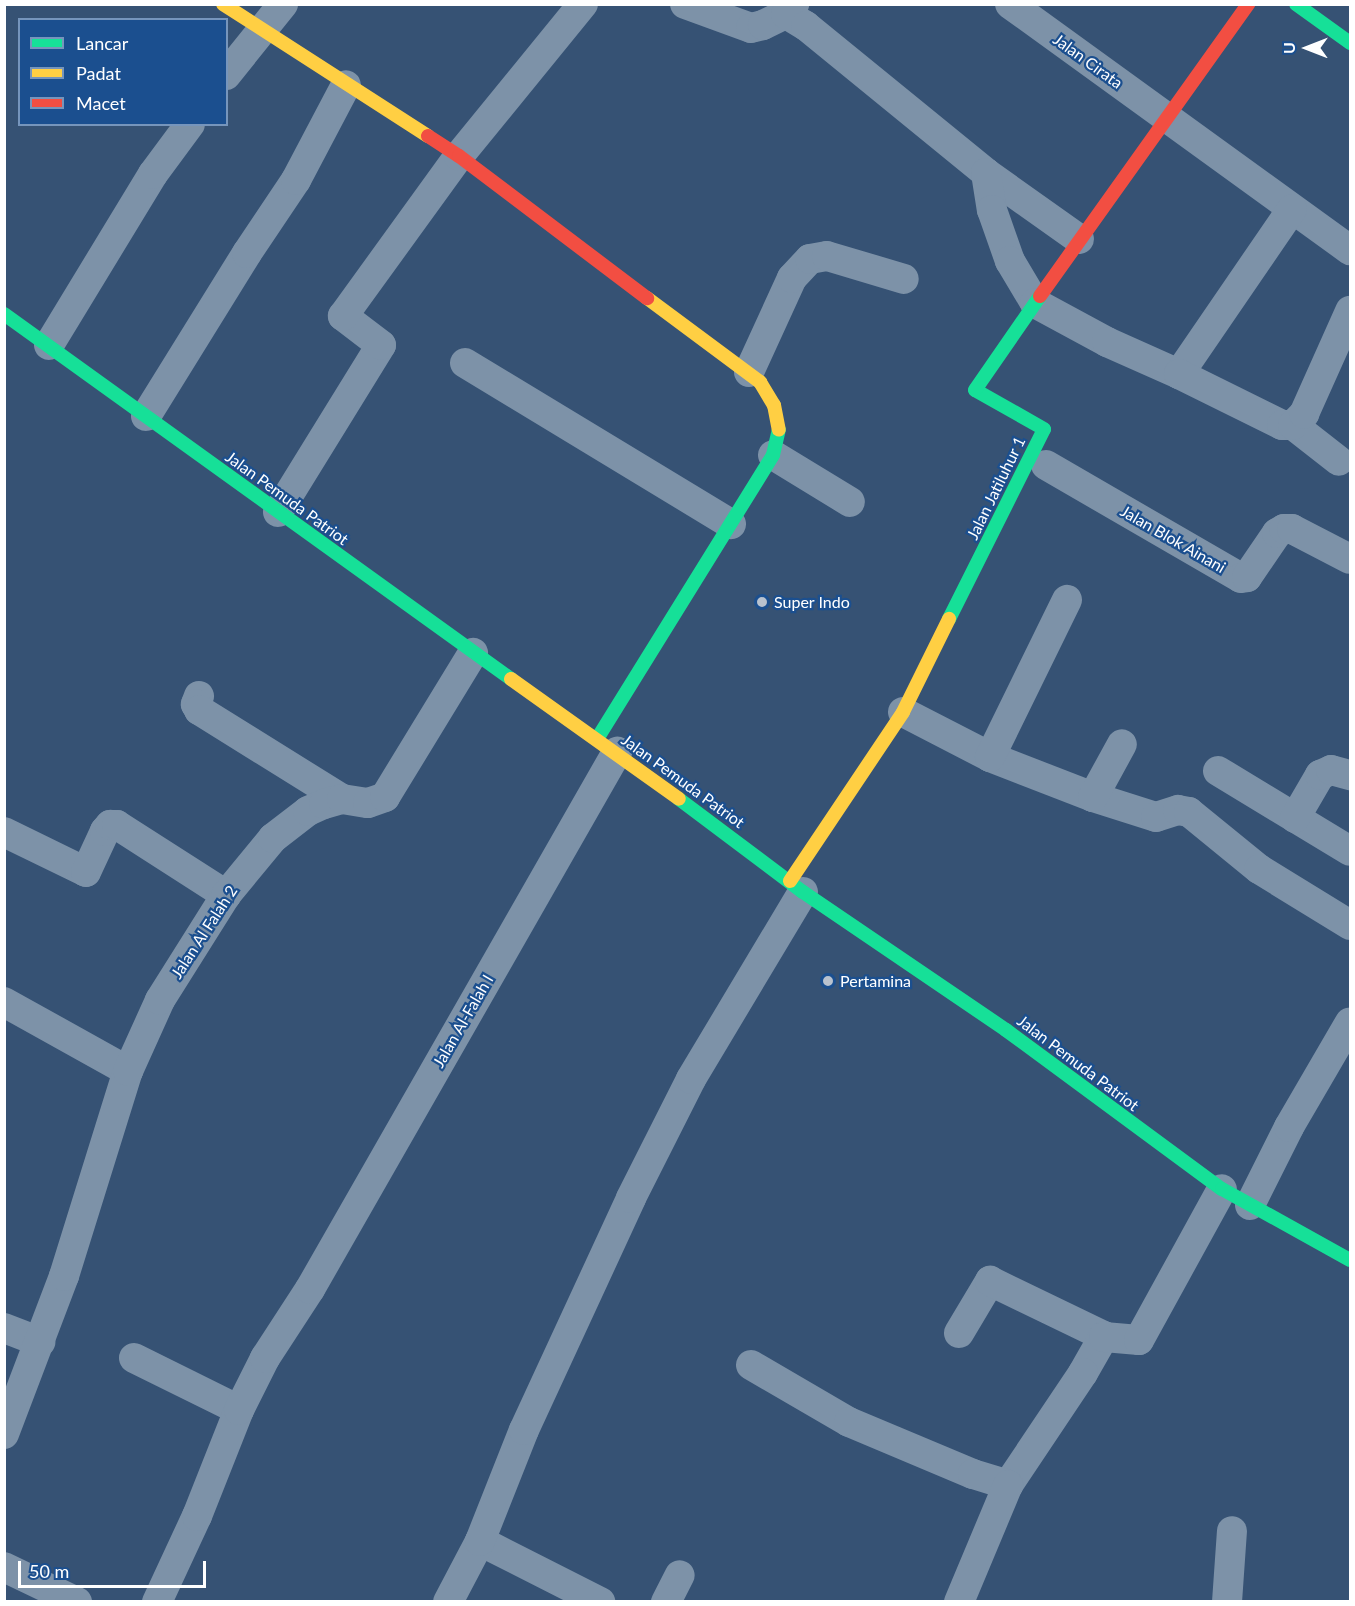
<!DOCTYPE html>
<html>
<head>
<meta charset="utf-8">
<style>
  body { margin:0 }
  #map { position:relative; width:1355px; height:1606px; overflow:hidden; background:#365274; font-family:Lato,sans-serif }
  div>[style] { position:absolute }
  .street>* { height:30px; margin:-15px; padding:0 15px; transform-origin:15px; border-radius:15px; background:#7d92a8 }
  .fast>* { height:14px; margin:-7px; padding:0 7px; transform-origin:7px; border-radius:7px; background:#16e098 }
  .slow>* { height:14px; margin:-7px; padding:0 7px; transform-origin:7px; border-radius:7px; background:#ffcf43 }
  .jam>* { height:14px; margin:-7px; padding:0 7px; transform-origin:7px; border-radius:7px; background:#f24e42 }
  .dots>* { width:16px; height:16px; translate:-50% -50%; box-sizing:border-box; border:3px solid #1b4f8f; border-radius:50% }
  span { translate:-50% -50%; white-space:nowrap; text-align:center; line-height:1.15; -webkit-text-stroke:4.5px #1b4f8f; paint-order:stroke }
  .street-label { font-size:16px; color:#fff }
  .poi-label { font-size:16px; color:#fff }
  .left { translate:0 -50%; text-align:left }
  .frame { position:absolute; inset:0; border:6px solid #fff; pointer-events:none }
  .legend { position:absolute; left:18px; top:18px; width:210px; height:108px; box-sizing:border-box; background:#1b4f8f; border:2px solid #7695bc; margin:0; padding:8px 10px; list-style:none; font-size:18px; color:#fff }
  .legend li { display:flex; align-items:center; gap:12px; height:30px }
  .legend b { width:30px; border:2px solid #7695bc }
  .north { position:absolute; left:1277px; top:18px; width:60px; height:60px; -webkit-text-stroke:4px #1b4f8f; paint-order:stroke; rotate:270deg; font-size:16px; font-weight:700; line-height:24px; text-align:center; color:#fff }
  .north::after { content:''; display:block; margin:auto; width:21px; height:27px; background:#fff; clip-path:polygon(50% 0,100% 100%,50% 72%,0 100%) }
  .scale { position:absolute; left:18px; top:1561px; width:188px; height:27px; box-sizing:border-box; border:3px solid #fff; border-top:0; padding-left:8px; font-size:18px; line-height:21px; white-space:nowrap; color:#fff; -webkit-text-stroke:4px #1b4f8f; paint-order:stroke }
</style>
</head>
<body>
<div id="map">
  <div class="street">
    <div style="left:685px;top:4px;width:70px;rotate:20deg"></div>
    <div style="left:751px;top:28px;width:12px;rotate:-14deg"></div>
    <div style="left:763px;top:25px;width:25px;rotate:-26deg"></div>
    <div style="left:786px;top:14px;width:13px;rotate:-51deg"></div>
    <div style="left:1010px;top:4px;width:420px;rotate:35.9deg"></div>
    <div style="left:786px;top:14px;width:23px;rotate:31deg"></div>
    <div style="left:806px;top:26px;width:232px;rotate:39.2deg"></div>
    <div style="left:986px;top:173px;width:114px;rotate:35.4deg"></div>
    <div style="left:226px;top:75px;width:91px;rotate:-51.2deg"></div>
    <div style="left:986px;top:173px;width:37px;rotate:81deg"></div>
    <div style="left:992px;top:210px;width:54px;rotate:70.6deg"></div>
    <div style="left:1010px;top:261px;width:49px;rotate:59.2deg"></div>
    <div style="left:1035px;top:303px;width:82px;rotate:28.4deg"></div>
    <div style="left:1107px;top:342px;width:79px;rotate:24deg"></div>
    <div style="left:1292px;top:209px;width:200px;rotate:124.4deg"></div>
    <div style="left:1179px;top:374px;width:115px;rotate:26.3deg"></div>
    <div style="left:1282px;top:425px;width:11px"></div>
    <div style="left:1293px;top:425px;width:58px;rotate:38deg"></div>
    <div style="left:49px;top:345px;width:200px;rotate:-58.7deg"></div>
    <div style="left:153px;top:174px;width:62px;rotate:-53.5deg"></div>
    <div style="left:465px;top:363px;width:311px;rotate:31.2deg"></div>
    <div style="left:749px;top:372px;width:103px;rotate:-65.4deg"></div>
    <div style="left:792px;top:278px;width:26px;rotate:-47deg"></div>
    <div style="left:810px;top:259px;width:17px;rotate:-10deg"></div>
    <div style="left:827px;top:256px;width:80px;rotate:16.6deg"></div>
    <div style="left:146px;top:416px;width:192px;rotate:-58.2deg"></div>
    <div style="left:247px;top:253px;width:88px;rotate:-56.1deg"></div>
    <div style="left:296px;top:180px;width:107px;rotate:-62.2deg"></div>
    <div style="left:1293px;top:425px;width:16px;rotate:-45deg"></div>
    <div style="left:1304px;top:414px;width:113px;rotate:-65.9deg"></div>
    <div style="left:773px;top:455px;width:90px;rotate:31.4deg"></div>
    <div style="left:1046px;top:465px;width:225px;rotate:30.1deg"></div>
    <div style="left:1241px;top:578px;width:6px;rotate:-9deg"></div>
    <div style="left:1247px;top:577px;width:53px;rotate:-55.7deg"></div>
    <div style="left:1277px;top:533px;width:8px;rotate:-30deg"></div>
    <div style="left:1284px;top:529px;width:8px"></div>
    <div style="left:1292px;top:529px;width:65px;rotate:27.3deg"></div>
    <div style="left:278px;top:512px;width:196px;rotate:-58.3deg"></div>
    <div style="left:381px;top:345px;width:48px;rotate:-142.7deg"></div>
    <div style="left:343px;top:316px;width:198px;rotate:-54.1deg"></div>
    <div style="left:459px;top:156px;width:196px;rotate:-50.8deg"></div>
    <div style="left:199px;top:696px;width:9px;rotate:111deg"></div>
    <div style="left:196px;top:704px;width:7px;rotate:63deg"></div>
    <div style="left:199px;top:710px;width:168px;rotate:31.9deg"></div>
    <div style="left:903px;top:712px;width:98px;rotate:27.3deg"></div>
    <div style="left:990px;top:757px;width:110px;rotate:21.2deg"></div>
    <div style="left:1093px;top:797px;width:66px;rotate:17.6deg"></div>
    <div style="left:1156px;top:817px;width:23px;rotate:-18deg"></div>
    <div style="left:1178px;top:810px;width:11px;rotate:10deg"></div>
    <div style="left:1189px;top:812px;width:90px;rotate:39.2deg"></div>
    <div style="left:1259px;top:869px;width:107px;rotate:31.6deg"></div>
    <div style="left:990px;top:757px;width:175px;rotate:-63.9deg"></div>
    <div style="left:1218px;top:771px;width:154px;rotate:31.2deg"></div>
    <div style="left:1093px;top:797px;width:60px;rotate:-61.3deg"></div>
    <div style="left:1295px;top:818px;width:50px;rotate:-59.8deg"></div>
    <div style="left:1320px;top:775px;width:12px;rotate:-24deg"></div>
    <div style="left:1331px;top:770px;width:20px;rotate:15deg"></div>
    <div style="left:4px;top:832px;width:91px;rotate:26deg"></div>
    <div style="left:86px;top:872px;width:45px;rotate:-65.1deg"></div>
    <div style="left:105px;top:831px;width:8px;rotate:-50deg"></div>
    <div style="left:110px;top:825px;width:7px"></div>
    <div style="left:117px;top:825px;width:130px;rotate:32.7deg"></div>
    <div style="left:4px;top:1002px;width:142px;rotate:29.1deg"></div>
    <div style="left:1250px;top:1205px;width:87px;rotate:-63.4deg"></div>
    <div style="left:1289px;top:1127px;width:121px;rotate:-59.8deg"></div>
    <div style="left:4px;top:1328px;width:39px;rotate:21deg"></div>
    <div style="left:959px;top:1333px;width:61px;rotate:-59.2deg"></div>
    <div style="left:990px;top:1281px;width:127px;rotate:25.8deg"></div>
    <div style="left:1104px;top:1336px;width:43px;rotate:119.6deg"></div>
    <div style="left:1083px;top:1373px;width:135px;rotate:123.8deg"></div>
    <div style="left:1104px;top:1337px;width:35px;rotate:5deg"></div>
    <div style="left:1139px;top:1340px;width:172px;rotate:-61.2deg"></div>
    <div style="left:134px;top:1358px;width:117px;rotate:26.3deg"></div>
    <div style="left:751px;top:1365px;width:113px;rotate:30.2deg"></div>
    <div style="left:849px;top:1422px;width:134px;rotate:22.8deg"></div>
    <div style="left:973px;top:1474px;width:37px;rotate:17deg"></div>
    <div style="left:1008px;top:1485px;width:127px;rotate:112.7deg"></div>
    <div style="left:4px;top:1434px;width:169px;rotate:-69.2deg"></div>
    <div style="left:64px;top:1276px;width:215px;rotate:-72.7deg"></div>
    <div style="left:128px;top:1071px;width:78px;rotate:-65.7deg"></div>
    <div style="left:160px;top:1000px;width:124px;rotate:-57.8deg"></div>
    <div style="left:226px;top:895px;width:74px;rotate:-50.5deg"></div>
    <div style="left:273px;top:838px;width:44px;rotate:-37.6deg"></div>
    <div style="left:308px;top:811px;width:17px;rotate:-24deg"></div>
    <div style="left:324px;top:804px;width:19px;rotate:-16deg"></div>
    <div style="left:342px;top:799px;width:26px;rotate:9deg"></div>
    <div style="left:368px;top:803px;width:18px;rotate:-19deg"></div>
    <div style="left:385px;top:797px;width:169px;rotate:-58.6deg"></div>
    <div style="left:480px;top:1541px;width:135px;rotate:26.9deg"></div>
    <div style="left:4px;top:1567px;width:81px;rotate:25.6deg"></div>
    <div style="left:157px;top:1602px;width:95px;rotate:-65.1deg"></div>
    <div style="left:197px;top:1516px;width:114px;rotate:-68.4deg"></div>
    <div style="left:239px;top:1410px;width:58px;rotate:-63.4deg"></div>
    <div style="left:265px;top:1358px;width:82px;rotate:-56.9deg"></div>
    <div style="left:310px;top:1289px;width:619px;rotate:-60.24deg"></div>
    <div style="left:448px;top:1602px;width:69px;rotate:-62.3deg"></div>
    <div style="left:480px;top:1541px;width:119px;rotate:-68.4deg"></div>
    <div style="left:524px;top:1430px;width:255px;rotate:-65.2deg"></div>
    <div style="left:631px;top:1198px;width:133px;rotate:-63.2deg"></div>
    <div style="left:691px;top:1079px;width:218px;rotate:-59.1deg"></div>
    <div style="left:666px;top:1602px;width:30px;rotate:-63deg"></div>
    <div style="left:1227px;top:1602px;width:71px;rotate:-86deg"></div>
  </div>
  <div class="fast">
    <div style="left:1296px;top:4px;width:67px;rotate:35.8deg"></div>
    <div style="left:4px;top:314px;width:625px;rotate:35.75deg"></div>
    <div style="left:949px;top:619px;width:212px;rotate:-63.4deg"></div>
    <div style="left:1044px;top:429px;width:79px;rotate:-150.5deg"></div>
    <div style="left:975px;top:390px;width:114px;rotate:-55.3deg"></div>
    <div style="left:597px;top:739px;width:334px;rotate:-58.2deg"></div>
    <div style="left:773px;top:455px;width:26px;rotate:-77deg"></div>
    <div style="left:679px;top:799px;width:155px;rotate:36.9deg"></div>
    <div style="left:803px;top:892px;width:245px;rotate:34.2deg"></div>
    <div style="left:1006px;top:1030px;width:268px;rotate:36.4deg"></div>
    <div style="left:1222px;top:1189px;width:146px;rotate:29deg"></div>
  </div>
  <div class="slow">
    <div style="left:223px;top:4px;width:244px;rotate:32.8deg"></div>
    <div style="left:647px;top:298px;width:141px;rotate:36.6deg"></div>
    <div style="left:760px;top:382px;width:27px;rotate:59deg"></div>
    <div style="left:774px;top:405px;width:25px;rotate:79deg"></div>
    <div style="left:511px;top:679px;width:206px;rotate:35.5deg"></div>
    <div style="left:790px;top:881px;width:203px;rotate:-56.2deg"></div>
    <div style="left:903px;top:712px;width:104px;rotate:-63.7deg"></div>
  </div>
  <div class="jam">
    <div style="left:428px;top:136px;width:37px;rotate:33deg"></div>
    <div style="left:459px;top:156px;width:236px;rotate:37.1deg"></div>
    <div style="left:1040px;top:296px;width:359px;rotate:-54.5deg"></div>
  </div>
  <div class="dots">
    <div style="left:762px;top:602px;background:#b9c2ce"></div>
    <div style="left:828px;top:981px;background:#b9c2ce"></div>
  </div>
  <div class="street-label">
    <span style="left:1088px;top:61px;rotate:36deg">Jalan Cirata</span>
    <span style="left:996px;top:488px;rotate:-64deg">Jalan Jatiluhur 1</span>
    <span style="left:287px;top:498px;rotate:36deg">Jalan Pemuda Patriot</span>
    <span style="left:1173px;top:539px;rotate:30deg">Jalan Blok Ainani</span>
    <span style="left:683px;top:781px;rotate:36deg">Jalan Pemuda Patriot</span>
    <span style="left:204px;top:932px;rotate:-57deg">Jalan Al Falah 2</span>
    <span style="left:463px;top:1021px;rotate:-60deg">Jalan Al-Falah I</span>
    <span style="left:1078px;top:1063px;rotate:37deg">Jalan Pemuda Patriot</span>
  </div>
  <div class="poi-label">
    <span class="left" style="left:774px;top:602px">Super Indo</span>
    <span class="left" style="left:840px;top:981px">Pertamina</span>
  </div>
  <div class="frame"></div>
  <ul class="legend">
  <li><b style="height:8px;background:#16e098"></b>Lancar</li>
  <li><b style="height:8px;background:#ffcf43"></b>Padat</li>
  <li><b style="height:8px;background:#f24e42"></b>Macet</li>
  </ul>
  <div class="north">U</div>
  <div class="scale">50 m</div>
</div>
</body>
</html>
